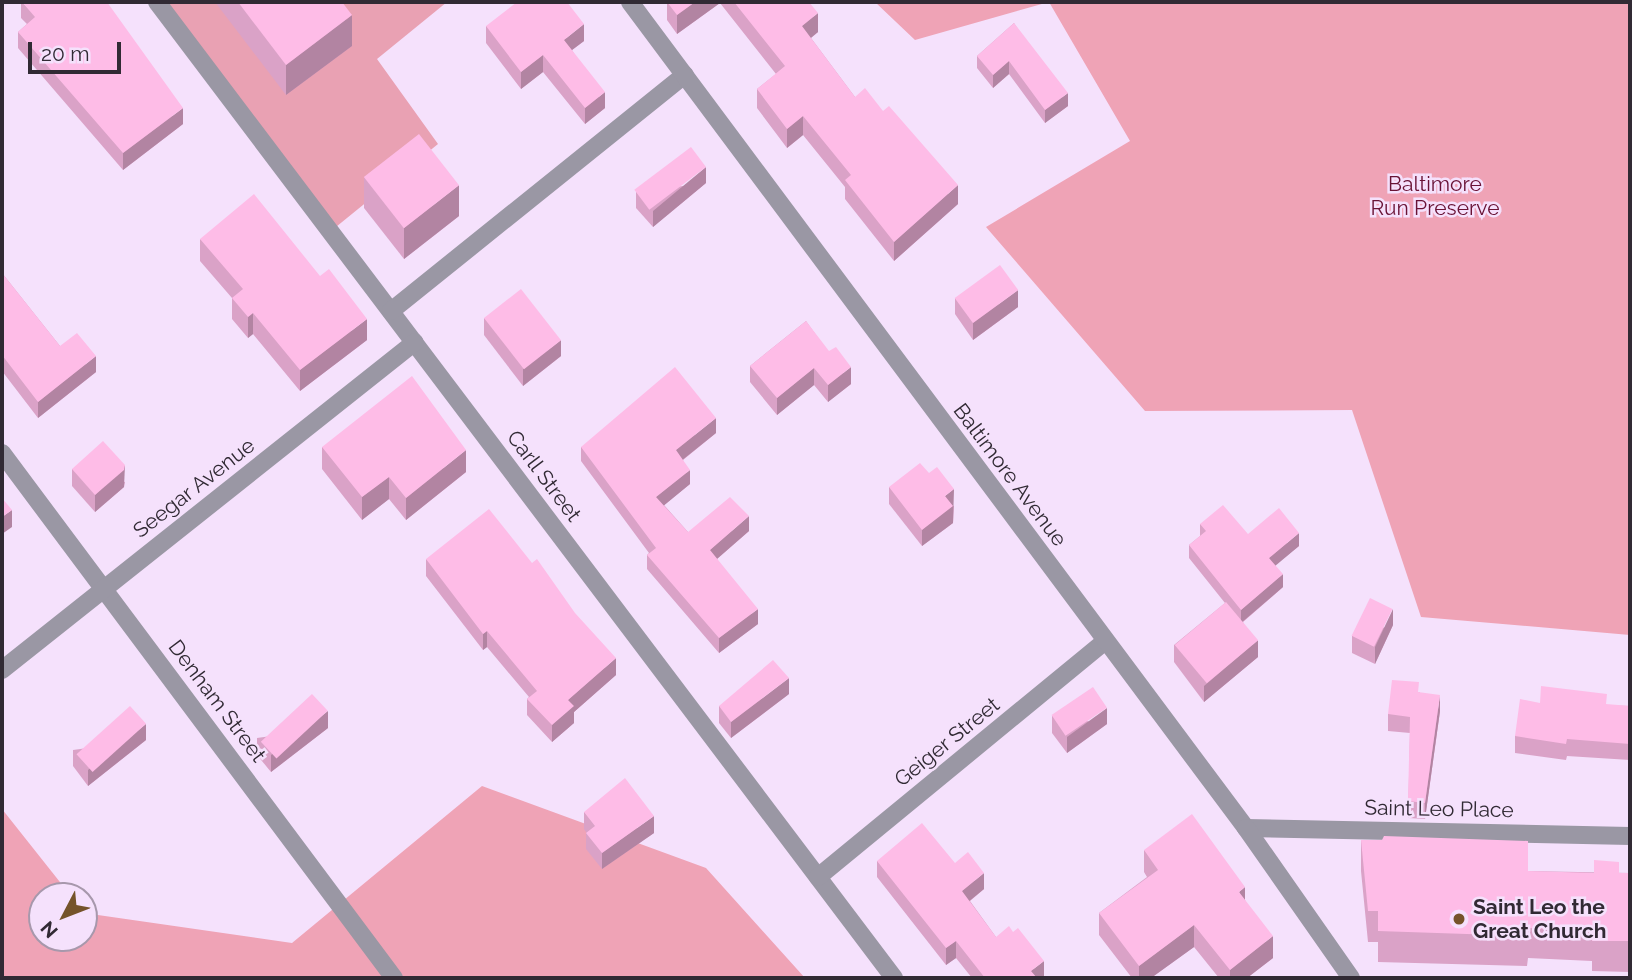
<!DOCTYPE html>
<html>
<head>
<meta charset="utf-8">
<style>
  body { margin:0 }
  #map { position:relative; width:1632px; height:980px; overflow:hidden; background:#f5e1fc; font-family:Raleway,sans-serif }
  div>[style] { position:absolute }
  .green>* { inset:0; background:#e9a1b3 }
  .forest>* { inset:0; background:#efa3b6 }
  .minor>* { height:18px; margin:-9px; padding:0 9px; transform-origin:9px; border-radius:9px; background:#9a97a4 }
  .tertiary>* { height:18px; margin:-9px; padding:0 9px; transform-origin:9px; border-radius:9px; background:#9a97a4 }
  .wall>* { inset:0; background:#daa2c7 }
  .shaded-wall>* { inset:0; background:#b284a2 }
  .building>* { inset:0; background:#febce7; transform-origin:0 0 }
  .dots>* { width:19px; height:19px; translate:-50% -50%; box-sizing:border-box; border:4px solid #f5e1fc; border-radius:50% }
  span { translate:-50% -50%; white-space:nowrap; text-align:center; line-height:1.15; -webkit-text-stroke:5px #f5e1fc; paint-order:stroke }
  .park-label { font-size:21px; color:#691235 }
  .street-label { font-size:21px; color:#312a34 }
  .poi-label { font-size:21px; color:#312a34; font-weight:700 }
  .left { translate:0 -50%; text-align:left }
  .frame { position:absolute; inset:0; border:4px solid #312a34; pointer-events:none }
  .north { position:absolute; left:28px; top:882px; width:70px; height:70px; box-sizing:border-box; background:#f5e1fc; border:2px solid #a798ac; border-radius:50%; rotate:228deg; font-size:19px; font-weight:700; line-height:28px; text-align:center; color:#312a34 }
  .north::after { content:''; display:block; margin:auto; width:24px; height:32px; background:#75532a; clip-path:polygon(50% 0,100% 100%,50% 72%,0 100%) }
  .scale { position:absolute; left:28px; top:42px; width:93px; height:32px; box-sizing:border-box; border:4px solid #312a34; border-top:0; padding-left:9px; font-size:21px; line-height:24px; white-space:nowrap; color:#312a34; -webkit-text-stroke:5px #f5e1fc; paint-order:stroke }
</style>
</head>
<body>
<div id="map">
  <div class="green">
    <div style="clip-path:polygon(157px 2px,447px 2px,377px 59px,438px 144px,331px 231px)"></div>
  </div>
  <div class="forest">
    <div style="clip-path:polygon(875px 2px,1630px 2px,1630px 635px,1421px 617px,1352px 410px,1145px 411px,986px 227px,1130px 141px,1049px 2px,915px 40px)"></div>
    <div style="clip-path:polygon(482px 786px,706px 868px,805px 978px,2px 978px,2px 809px,71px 896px,42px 896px,42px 938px,84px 938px,84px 913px,292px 943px)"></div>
  </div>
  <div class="minor">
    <div style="left:157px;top:2px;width:1223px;rotate:52.94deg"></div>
    <div style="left:391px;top:311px;width:377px;rotate:-38.8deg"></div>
    <div style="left:2px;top:453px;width:655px;rotate:53.25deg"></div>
    <div style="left:2px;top:670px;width:527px;rotate:-38.46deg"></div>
    <div style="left:1246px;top:828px;width:384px;rotate:1.2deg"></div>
    <div style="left:818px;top:877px;width:372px;rotate:-39.4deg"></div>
  </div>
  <div class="tertiary">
    <div style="left:630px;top:2px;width:1030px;rotate:53.29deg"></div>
    <div style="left:1246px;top:828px;width:183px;rotate:55deg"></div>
  </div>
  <div class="wall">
    <div style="clip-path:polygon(21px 2px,183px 124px,123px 170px,18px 48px,18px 32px,27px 24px,21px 18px)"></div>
    <div style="clip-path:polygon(215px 2px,342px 2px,352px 46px,286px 95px)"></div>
    <div style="clip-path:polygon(667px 2px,809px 2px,818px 32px,811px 38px,855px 97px,958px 204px,894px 261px,845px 199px,845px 187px,803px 135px,787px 148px,757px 108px,757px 89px,776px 74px,720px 3px,677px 34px,667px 20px)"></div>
    <div style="clip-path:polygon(1014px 23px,1068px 106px,1045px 123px,1009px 74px,993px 88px,977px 68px,977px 56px)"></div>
    <div style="clip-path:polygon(486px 26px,584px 41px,572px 50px,605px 108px,585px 124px,543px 72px,521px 89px,486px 43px)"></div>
    <div style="clip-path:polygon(364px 178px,459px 216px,404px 259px,364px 208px)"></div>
    <div style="clip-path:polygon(706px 183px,653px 227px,636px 208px,636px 192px)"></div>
    <div style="clip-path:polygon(200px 239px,367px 340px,300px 391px,253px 334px,248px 338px,232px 319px,232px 298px,200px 261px)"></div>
    <div style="clip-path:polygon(2px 273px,60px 346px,96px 372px,38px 418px,2px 371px)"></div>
    <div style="clip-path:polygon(955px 298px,1018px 307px,973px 340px,955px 314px)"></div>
    <div style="clip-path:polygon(484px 318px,561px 356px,523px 386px,484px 335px)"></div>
    <div style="clip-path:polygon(806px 321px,851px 384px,828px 402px,814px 385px,777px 415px,750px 382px,750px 366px)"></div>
    <div style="clip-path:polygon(716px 433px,683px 460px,690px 484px,664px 505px,688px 532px,749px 531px,717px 559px,758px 624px,719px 653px,647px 569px,647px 555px,649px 553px,581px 461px,581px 447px)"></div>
    <div style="clip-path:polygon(322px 447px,466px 472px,406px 520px,389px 499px,362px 520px,322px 469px)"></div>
    <div style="clip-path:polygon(72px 469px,125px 482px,124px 487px,95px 512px,72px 486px)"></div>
    <div style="clip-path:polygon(889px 487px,954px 506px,953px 523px,922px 546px,889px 504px)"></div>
    <div style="clip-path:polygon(1200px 524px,1299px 546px,1275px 565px,1283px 587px,1243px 622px,1258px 657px,1204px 702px,1174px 662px,1174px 645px,1225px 603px,1189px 558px,1189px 545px,1200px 536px)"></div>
    <div style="clip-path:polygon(426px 559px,616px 675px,574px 712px,574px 723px,552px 742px,527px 715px,527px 699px,529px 697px,487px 647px,483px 650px,426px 576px)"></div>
    <div style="clip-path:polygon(1393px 625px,1375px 664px,1352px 653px,1352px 636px)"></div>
    <div style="clip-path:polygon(1419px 692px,1440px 711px,1425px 819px,1408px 818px,1410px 733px,1388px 731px,1388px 714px)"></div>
    <div style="clip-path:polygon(789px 694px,731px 738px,719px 723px,719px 706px)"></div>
    <div style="clip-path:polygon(1540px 703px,1630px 706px,1630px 760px,1567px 756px,1566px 760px,1515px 753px,1515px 736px)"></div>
    <div style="clip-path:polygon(1052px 716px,1107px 724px,1067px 753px,1052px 733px)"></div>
    <div style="clip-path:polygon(328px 728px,271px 772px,257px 755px,257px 738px)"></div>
    <div style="clip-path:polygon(146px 740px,88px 786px,73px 766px,73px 750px)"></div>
    <div style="clip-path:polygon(584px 812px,654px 833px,602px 869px,586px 849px,586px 832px,584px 829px)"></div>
    <div style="clip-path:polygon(1361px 840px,1528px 871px,1630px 873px,1630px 972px,1592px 971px,1592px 961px,1528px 958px,1527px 966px,1378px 962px,1378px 942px,1368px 942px,1361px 871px)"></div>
    <div style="clip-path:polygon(1144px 850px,1245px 900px,1273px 958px,1247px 978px,1219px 978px,1194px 947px,1151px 978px,1132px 978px,1099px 935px,1099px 913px,1147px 877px,1144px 872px)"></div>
    <div style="clip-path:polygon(877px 861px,955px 863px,984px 889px,970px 901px,996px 937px,1044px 978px,972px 978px,956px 958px,946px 965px,877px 877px)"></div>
  </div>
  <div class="shaded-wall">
    <div style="clip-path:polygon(695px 2px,720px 2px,720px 3px,677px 34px,677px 15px)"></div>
    <div style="clip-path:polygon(818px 13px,818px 32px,802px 45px,802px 26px)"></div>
    <div style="clip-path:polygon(352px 15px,352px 46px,286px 95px,286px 65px)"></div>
    <div style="clip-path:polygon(584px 24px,584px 41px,564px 56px,564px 40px)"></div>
    <div style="clip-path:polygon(543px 55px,543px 72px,521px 89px,521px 72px)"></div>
    <div style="clip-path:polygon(1009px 61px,1009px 74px,993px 88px,993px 75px)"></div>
    <div style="clip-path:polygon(605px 92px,605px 108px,585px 124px,585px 108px)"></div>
    <div style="clip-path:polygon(1068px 93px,1068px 106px,1045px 123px,1045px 110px)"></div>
    <div style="clip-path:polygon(183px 108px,183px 124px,123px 170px,123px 153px)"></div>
    <div style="clip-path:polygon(803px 116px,803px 135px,787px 148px,787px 129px)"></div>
    <div style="clip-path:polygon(706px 167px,706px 183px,653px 227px,653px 211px)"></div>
    <div style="clip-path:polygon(459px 185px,459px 216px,404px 259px,404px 228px)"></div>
    <div style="clip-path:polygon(958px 185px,958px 204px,894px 261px,894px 242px)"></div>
    <div style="clip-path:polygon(1018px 290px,1018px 307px,973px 340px,973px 323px)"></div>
    <div style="clip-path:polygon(253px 313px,253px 334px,248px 338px,248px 317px)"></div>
    <div style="clip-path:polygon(367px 319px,367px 340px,300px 391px,300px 370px)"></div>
    <div style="clip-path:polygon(561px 340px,561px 356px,523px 386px,523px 369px)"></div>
    <div style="clip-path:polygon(96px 356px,96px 372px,38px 418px,38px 402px)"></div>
    <div style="clip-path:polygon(851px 367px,851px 384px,828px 402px,828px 385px)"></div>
    <div style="clip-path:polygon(814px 368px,814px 385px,777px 415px,777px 398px)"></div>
    <div style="clip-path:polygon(716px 418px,716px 433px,676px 465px,676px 450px)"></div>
    <div style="clip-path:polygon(466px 450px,466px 472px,406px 520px,406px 498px)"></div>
    <div style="clip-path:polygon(125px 465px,124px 487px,95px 512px,95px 495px)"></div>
    <div style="clip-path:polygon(690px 470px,690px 484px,656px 512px,656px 497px)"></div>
    <div style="clip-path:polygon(389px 477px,389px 499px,362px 520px,362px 497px)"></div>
    <div style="clip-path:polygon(954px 489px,953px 523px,922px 546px,922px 530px,945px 496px)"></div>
    <div style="clip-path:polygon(12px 510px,12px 527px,2px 534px,2px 517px)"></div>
    <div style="clip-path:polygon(749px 516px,749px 531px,710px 565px,710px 550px)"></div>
    <div style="clip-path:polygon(1299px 533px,1299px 546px,1269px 571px,1269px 558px)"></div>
    <div style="clip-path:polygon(1283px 574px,1283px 587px,1241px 623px,1241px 610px)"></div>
    <div style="clip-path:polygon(758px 609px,758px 624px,719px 653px,719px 638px)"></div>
    <div style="clip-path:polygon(1393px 609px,1393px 625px,1375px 664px,1375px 647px)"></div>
    <div style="clip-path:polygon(487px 631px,487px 647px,483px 650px,483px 634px)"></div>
    <div style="clip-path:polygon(1258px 640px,1258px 657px,1204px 702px,1204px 686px)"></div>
    <div style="clip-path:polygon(616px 658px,616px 675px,574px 712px,574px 723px,552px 742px,552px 725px,568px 700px)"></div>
    <div style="clip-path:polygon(789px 678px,789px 694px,731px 738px,731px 722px)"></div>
    <div style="clip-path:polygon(1440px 695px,1440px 711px,1425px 819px,1425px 803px)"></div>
    <div style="clip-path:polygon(1107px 708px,1107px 724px,1067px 753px,1067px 737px)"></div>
    <div style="clip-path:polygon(328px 711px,328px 728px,271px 772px,271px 755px)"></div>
    <div style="clip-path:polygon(146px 724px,146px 740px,88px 786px,88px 770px)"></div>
    <div style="clip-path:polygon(654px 816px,654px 833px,602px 869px,602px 853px)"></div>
    <div style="clip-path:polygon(984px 873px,984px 889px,962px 907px,962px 891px)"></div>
    <div style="clip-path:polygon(1245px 887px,1245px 909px,1239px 892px)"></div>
    <div style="clip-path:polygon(1194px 925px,1194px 947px,1151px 978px,1139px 978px,1139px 966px)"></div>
    <div style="clip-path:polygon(1273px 936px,1273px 958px,1247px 978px,1230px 978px,1230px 970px)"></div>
    <div style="clip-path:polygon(956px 941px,956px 958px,946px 965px,946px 948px)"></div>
    <div style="clip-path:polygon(1044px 961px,1044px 978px,1031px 978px,1031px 971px)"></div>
  </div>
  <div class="building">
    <div style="clip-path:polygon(22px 2px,107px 2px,183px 108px,123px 153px,18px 32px,35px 17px)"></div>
    <div style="clip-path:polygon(238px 2px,342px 2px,352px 15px,286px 65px)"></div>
    <div style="clip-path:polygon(517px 2px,567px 2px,584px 24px,564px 40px,605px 92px,585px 108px,543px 55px,521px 72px,486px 26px)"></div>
    <div style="clip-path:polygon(667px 2px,695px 2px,677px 15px)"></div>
    <div style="clip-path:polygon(734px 2px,809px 2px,818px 13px,802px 26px,855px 97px,865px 88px,883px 111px,889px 106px,958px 185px,894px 242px,845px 180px,851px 175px,803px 116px,787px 129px,757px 89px,785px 66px)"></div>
    <div style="clip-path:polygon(1014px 23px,1068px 93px,1045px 110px,1009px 61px,993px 75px,977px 56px)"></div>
    <div style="left:419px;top:134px;width:65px;height:70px;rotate:52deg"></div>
    <div style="left:691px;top:147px;width:25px;height:71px;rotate:53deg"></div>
    <div style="clip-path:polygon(254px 194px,320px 276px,329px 269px,367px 319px,300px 370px,253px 313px,248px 317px,232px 298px,243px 289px,200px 239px)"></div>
    <div style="left:1000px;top:265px;width:31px;height:56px;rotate:54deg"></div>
    <div style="clip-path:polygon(2px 273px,60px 346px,77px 333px,96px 356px,38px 402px,2px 355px)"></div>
    <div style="left:521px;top:289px;width:65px;height:47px;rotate:52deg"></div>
    <div style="clip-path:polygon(806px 321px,829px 351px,836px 347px,851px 367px,828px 385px,814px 368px,777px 398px,750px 366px)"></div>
    <div style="clip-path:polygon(675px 367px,716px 418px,676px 450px,690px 470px,656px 497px,688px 532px,730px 497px,749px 516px,710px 550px,758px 609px,719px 638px,647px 555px,656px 548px,581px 447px)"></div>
    <div style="clip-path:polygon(412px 376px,466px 450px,406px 498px,389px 477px,362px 497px,322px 447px)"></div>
    <div style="clip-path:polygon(103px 441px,125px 465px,124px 470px,95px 495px,72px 469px)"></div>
    <div style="clip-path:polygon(920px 463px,929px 473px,937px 467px,954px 489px,945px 496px,953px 506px,922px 530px,889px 487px)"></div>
    <div style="clip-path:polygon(2px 498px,12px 510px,2px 517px)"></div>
    <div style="clip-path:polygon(1223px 505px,1248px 534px,1279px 508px,1299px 533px,1269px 558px,1283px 574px,1241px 610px,1189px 545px,1206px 531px,1200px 524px)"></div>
    <div style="clip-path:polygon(489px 509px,532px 563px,537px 559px,575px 613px,616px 658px,568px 700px,574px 706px,552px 725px,527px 699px,537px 691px,487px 631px,483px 634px,426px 559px)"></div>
    <div style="left:1370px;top:598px;width:25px;height:42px;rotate:26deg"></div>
    <div style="left:1226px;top:602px;width:50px;height:67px;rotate:50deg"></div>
    <div style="clip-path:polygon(773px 660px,789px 678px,731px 722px,719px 706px)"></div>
    <div style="clip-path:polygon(1392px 680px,1419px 682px,1418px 692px,1440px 695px,1425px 803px,1408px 801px,1410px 717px,1388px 714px)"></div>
    <div style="clip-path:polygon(1541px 686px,1607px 694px,1606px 704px,1630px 706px,1630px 744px,1567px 739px,1566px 744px,1515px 736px,1520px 699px,1540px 703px)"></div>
    <div style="left:1093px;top:687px;width:25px;height:50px;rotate:56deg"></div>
    <div style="left:312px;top:694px;width:23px;height:70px;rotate:47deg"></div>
    <div style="left:130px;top:706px;width:24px;height:72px;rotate:48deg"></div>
    <div style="clip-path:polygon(625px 778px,654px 816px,602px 853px,586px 833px,595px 826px,584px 812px)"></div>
    <div style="clip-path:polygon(1192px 814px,1245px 887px,1239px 892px,1273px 936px,1230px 970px,1194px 925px,1139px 966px,1099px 913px,1158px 870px,1144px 850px)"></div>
    <div style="clip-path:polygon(922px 823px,955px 863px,968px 852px,984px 873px,962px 891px,996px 937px,1009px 926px,1013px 932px,1018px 928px,1044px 961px,1031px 971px,1037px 978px,985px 978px,956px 941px,946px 948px,877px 861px)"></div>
    <div style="clip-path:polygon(1384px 836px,1528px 841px,1528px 871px,1594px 873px,1594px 860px,1619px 862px,1619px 873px,1630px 873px,1630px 941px,1592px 941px,1592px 930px,1528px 928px,1527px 936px,1378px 931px,1378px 911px,1368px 911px,1361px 840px,1382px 840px)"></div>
  </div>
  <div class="dots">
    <div style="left:1459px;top:919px;background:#75532a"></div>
  </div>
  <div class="park-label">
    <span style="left:1435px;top:196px">Baltimore<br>Run Preserve</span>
  </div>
  <div class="street-label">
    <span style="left:1010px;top:475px;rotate:53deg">Baltimore Avenue</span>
    <span style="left:544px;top:476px;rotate:53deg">Carll Street</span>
    <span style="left:194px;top:488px;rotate:-38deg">Seegar Avenue</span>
    <span style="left:217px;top:701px;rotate:53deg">Denham Street</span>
    <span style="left:947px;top:742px;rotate:-39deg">Geiger Street</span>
    <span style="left:1439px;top:809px;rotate:1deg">Saint Leo Place</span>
  </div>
  <div class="poi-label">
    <span class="left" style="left:1473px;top:919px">Saint Leo the<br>Great Church</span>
  </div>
  <div class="frame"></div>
  <div class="north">N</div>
  <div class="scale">20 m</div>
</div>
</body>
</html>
